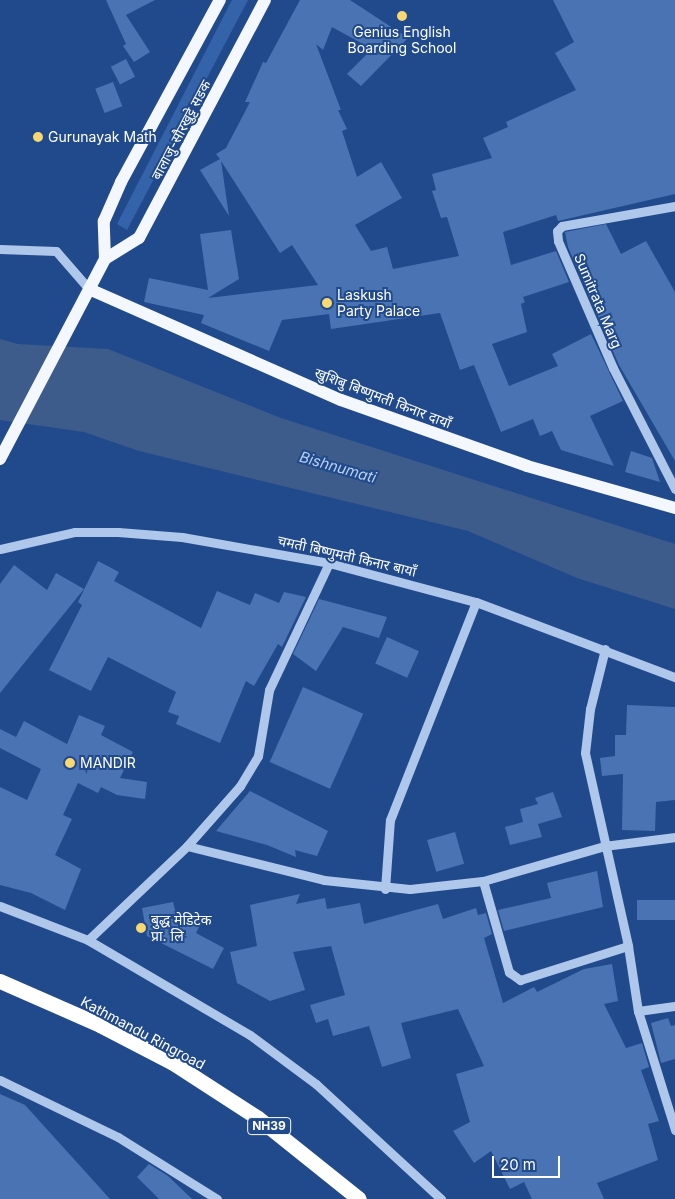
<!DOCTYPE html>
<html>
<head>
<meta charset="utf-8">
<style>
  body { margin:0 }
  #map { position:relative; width:675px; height:1199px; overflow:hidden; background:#214a8c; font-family:Inter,"Noto Sans Devanagari",sans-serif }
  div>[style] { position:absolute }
  .green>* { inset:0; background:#3563a9 }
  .water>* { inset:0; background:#3e5c8b }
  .building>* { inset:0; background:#4a73b3; transform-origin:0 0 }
  .minor>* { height:9px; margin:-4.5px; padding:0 4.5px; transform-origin:4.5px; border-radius:4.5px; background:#afc7eb }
  .major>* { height:12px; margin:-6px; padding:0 6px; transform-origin:6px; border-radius:6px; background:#f4f7fe }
  .highway>* { height:15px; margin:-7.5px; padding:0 7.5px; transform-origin:7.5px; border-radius:7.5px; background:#fff }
  .dots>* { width:14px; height:14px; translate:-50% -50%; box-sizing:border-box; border:2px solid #214a8c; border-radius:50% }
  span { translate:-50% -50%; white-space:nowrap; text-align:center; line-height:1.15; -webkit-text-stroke:4px #214a8c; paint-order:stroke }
  .shield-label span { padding:1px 4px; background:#214a8c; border:1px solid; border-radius:4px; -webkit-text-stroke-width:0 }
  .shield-label { font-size:12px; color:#fff; font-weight:700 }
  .poi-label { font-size:14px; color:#fff }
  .left { translate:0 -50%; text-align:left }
  .street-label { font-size:14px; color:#fff }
  .water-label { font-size:15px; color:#bbd1f2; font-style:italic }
  .scale { position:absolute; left:492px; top:1156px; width:68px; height:22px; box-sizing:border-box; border:2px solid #fff; border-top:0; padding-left:6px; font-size:15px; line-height:18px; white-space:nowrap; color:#fff; -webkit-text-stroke:4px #214a8c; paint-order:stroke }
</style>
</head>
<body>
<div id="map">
  <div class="green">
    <div style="clip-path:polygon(232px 0,248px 0,127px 230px,117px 224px)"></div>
  </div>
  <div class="water">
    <div style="clip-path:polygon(0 339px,18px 344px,108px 349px,281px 418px,675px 544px,675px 609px,577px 578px,468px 531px,139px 451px,84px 432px,0 420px)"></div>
  </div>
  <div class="building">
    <div style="clip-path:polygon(106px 0,155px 0,126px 15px,150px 52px,134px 62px,123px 46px,126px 44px)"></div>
    <div style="clip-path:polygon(300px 0,350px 0,408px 38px,361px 86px,347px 74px,372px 49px,332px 27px,323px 50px,316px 44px,341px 110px,338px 110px,347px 129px,342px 131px,357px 177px,381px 162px,402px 198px,355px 225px,371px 251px,387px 247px,393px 269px,459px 256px,447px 217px,441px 218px,432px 191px,436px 190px,432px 174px,492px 158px,483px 138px,508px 127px,506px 122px,576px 90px,555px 53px,574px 42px,553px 0,675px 0,675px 194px,558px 221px,556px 215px,503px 232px,511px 265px,556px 251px,569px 282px,523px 297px,525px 302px,521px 304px,527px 332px,492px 344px,509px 386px,558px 366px,552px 354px,591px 334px,623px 401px,590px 416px,614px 466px,561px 450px,552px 431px,540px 436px,533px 419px,501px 432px,474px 365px,460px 370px,440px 313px,331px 329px,329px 314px,282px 320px,269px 351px,201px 323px,204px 315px,144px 302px,149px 278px,208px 290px,200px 234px,231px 230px,239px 279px,208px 298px,318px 285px,292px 245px,280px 253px,221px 161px,229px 216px,200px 170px,220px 159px,216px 154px,226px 148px,250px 102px,245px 102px,263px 62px,266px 63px)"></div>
    <div style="left:126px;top:59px;width:20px;height:17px;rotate:63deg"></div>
    <div style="left:113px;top:82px;width:26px;height:19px;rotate:69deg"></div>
    <div style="clip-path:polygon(606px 224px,621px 254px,646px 241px,675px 292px,675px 461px,619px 365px,568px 247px,565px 232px)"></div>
    <div style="clip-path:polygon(631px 451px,652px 458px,660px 482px,625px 472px)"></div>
    <div style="clip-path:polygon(98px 561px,119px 572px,114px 581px,201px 628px,217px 591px,250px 605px,255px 593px,279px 603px,284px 592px,306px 597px,282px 647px,278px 644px,254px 686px,246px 681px,220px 743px,176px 724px,179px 716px,168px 712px,176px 692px,108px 657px,91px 691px,49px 670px,82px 605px,78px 602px)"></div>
    <div style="clip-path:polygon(14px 565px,47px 590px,56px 573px,84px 589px,0 693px,0 584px)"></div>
    <div style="clip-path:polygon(319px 599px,387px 617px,379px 638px,343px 627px,316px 671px,293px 654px)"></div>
    <div style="left:387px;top:637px;width:35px;height:29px;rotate:24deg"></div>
    <div style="left:303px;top:687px;width:66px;height:82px;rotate:24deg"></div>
    <div style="clip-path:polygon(627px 705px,675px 707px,675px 800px,656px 802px,655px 831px,622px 830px,623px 774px,602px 776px,600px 758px,615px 756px,615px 735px,626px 735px)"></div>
    <div style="clip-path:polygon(79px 715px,105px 726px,101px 735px,133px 752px,120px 778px,147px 782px,145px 799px,117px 795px,101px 787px,98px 793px,78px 783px,63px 815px,72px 819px,55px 855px,81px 869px,65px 910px,31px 893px,0 885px,0 787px,27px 800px,41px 769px,0 748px,0 729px,16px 737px,24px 721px,67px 744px)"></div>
    <div style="clip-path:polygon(250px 791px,328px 831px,317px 856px,295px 850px,296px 857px,267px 845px,216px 831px)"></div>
    <div style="clip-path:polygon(553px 792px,562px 817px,538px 824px,542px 837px,510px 845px,505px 827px,523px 822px,520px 809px,538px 804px,535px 798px)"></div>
    <div style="left:455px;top:832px;width:33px;height:29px;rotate:74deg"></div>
    <div style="clip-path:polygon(597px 871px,603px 907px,504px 931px,498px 910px,551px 898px,547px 883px)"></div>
    <div style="clip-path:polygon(300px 894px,296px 904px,325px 898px,327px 909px,360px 903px,364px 924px,438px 904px,443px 919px,476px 908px,478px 915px,486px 913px,492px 934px,484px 938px,503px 1003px,534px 987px,537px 992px,584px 969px,612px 964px,618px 1001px,604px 1004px,626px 1048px,642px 1043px,649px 1067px,641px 1070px,659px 1121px,648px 1124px,658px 1160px,597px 1183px,604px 1199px,532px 1199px,524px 1182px,510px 1189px,491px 1151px,474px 1163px,453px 1131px,470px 1122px,456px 1074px,484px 1066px,458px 1009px,401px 1023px,411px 1058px,382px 1067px,369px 1026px,333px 1036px,328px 1019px,316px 1023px,310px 1005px,345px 995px,331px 946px,293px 952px,305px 990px,270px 1001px,237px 983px,230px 952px,257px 946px,250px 905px)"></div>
    <div style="left:675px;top:900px;width:20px;height:38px;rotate:90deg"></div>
    <div style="clip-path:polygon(173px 902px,177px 918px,199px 927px,196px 933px,224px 948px,213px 969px,147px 936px,142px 908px)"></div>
    <div style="clip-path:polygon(668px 1018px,671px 1026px,675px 1025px,675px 1059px,661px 1063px,651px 1023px)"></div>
    <div style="clip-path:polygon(0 1094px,25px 1105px,110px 1199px,0 1199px)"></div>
    <div style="clip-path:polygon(149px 1164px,168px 1176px,192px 1199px,159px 1199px,137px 1177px)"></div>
  </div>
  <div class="minor">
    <div style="left:675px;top:206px;width:115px;rotate:170deg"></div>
    <div style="left:562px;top:226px;width:7px;rotate:135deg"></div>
    <div style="left:557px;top:231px;width:10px;rotate:84deg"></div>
    <div style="left:558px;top:241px;width:138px;rotate:66.6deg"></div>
    <div style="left:613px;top:368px;width:136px;rotate:62.9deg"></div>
    <div style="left:0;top:249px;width:56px;rotate:2deg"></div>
    <div style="left:56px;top:251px;width:50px;rotate:49deg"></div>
    <div style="left:0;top:549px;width:77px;rotate:-12.8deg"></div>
    <div style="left:75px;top:532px;width:43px"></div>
    <div style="left:118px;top:532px;width:64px;rotate:4.5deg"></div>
    <div style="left:182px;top:537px;width:149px;rotate:10deg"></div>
    <div style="left:329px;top:563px;width:152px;rotate:14.9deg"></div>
    <div style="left:476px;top:602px;width:213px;rotate:20.7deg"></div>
    <div style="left:605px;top:649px;width:62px;rotate:104deg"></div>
    <div style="left:590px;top:709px;width:44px;rotate:96.5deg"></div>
    <div style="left:585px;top:753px;width:198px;rotate:77.4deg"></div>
    <div style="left:628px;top:946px;width:66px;rotate:81.3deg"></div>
    <div style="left:638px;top:1011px;width:125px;rotate:72.7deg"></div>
    <div style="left:187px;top:846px;width:141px;rotate:13.9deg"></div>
    <div style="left:324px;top:880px;width:86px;rotate:6deg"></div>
    <div style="left:410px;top:889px;width:73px;rotate:-6.3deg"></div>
    <div style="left:483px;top:881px;width:126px;rotate:-16.1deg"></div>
    <div style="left:604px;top:846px;width:72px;rotate:-7.2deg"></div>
    <div style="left:483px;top:881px;width:95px;rotate:74.1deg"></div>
    <div style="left:509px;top:972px;width:14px;rotate:36deg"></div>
    <div style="left:520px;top:980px;width:113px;rotate:-17.5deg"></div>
    <div style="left:385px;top:889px;width:69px;rotate:-85.9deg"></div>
    <div style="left:390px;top:820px;width:234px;rotate:-68.5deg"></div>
    <div style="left:0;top:906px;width:94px;rotate:21.1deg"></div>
    <div style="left:88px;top:940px;width:188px;rotate:30.4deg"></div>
    <div style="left:250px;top:1035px;width:82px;rotate:36.6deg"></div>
    <div style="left:316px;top:1084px;width:170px;rotate:42.6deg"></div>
    <div style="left:88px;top:940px;width:137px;rotate:-43.5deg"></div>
    <div style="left:187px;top:846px;width:80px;rotate:-48.5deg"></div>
    <div style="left:240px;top:786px;width:35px;rotate:-59deg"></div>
    <div style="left:258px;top:756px;width:67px;rotate:-80.5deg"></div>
    <div style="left:269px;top:690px;width:140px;rotate:-64.7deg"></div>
    <div style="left:638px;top:1011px;width:37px;rotate:-8deg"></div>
    <div style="left:0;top:1080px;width:131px;rotate:25.8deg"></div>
    <div style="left:118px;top:1137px;width:117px;rotate:32.1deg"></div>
  </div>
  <div class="major">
    <div style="left:105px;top:259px;width:40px;rotate:-32deg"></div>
    <div style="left:139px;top:238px;width:269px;rotate:-62.1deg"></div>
    <div style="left:89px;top:289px;width:275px;rotate:23.8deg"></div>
    <div style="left:341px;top:400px;width:197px;rotate:19.5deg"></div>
    <div style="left:527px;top:466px;width:154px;rotate:15.8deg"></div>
    <div style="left:0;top:459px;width:226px;rotate:-62.3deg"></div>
    <div style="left:105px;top:259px;width:38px;rotate:-92deg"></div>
    <div style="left:104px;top:221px;width:43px;rotate:-66.4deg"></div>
    <div style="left:121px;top:182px;width:207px;rotate:-61.5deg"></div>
  </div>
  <div class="highway">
    <div style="left:0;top:981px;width:109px;rotate:23.7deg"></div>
    <div style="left:100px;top:1025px;width:82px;rotate:27.5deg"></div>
    <div style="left:173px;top:1063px;width:101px;rotate:32.9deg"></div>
    <div style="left:258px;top:1118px;width:129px;rotate:38.7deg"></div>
  </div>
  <div class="dots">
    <div style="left:402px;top:16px;background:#f7d871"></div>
    <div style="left:38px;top:137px;background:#f7d871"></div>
    <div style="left:327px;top:303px;background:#f7d871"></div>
    <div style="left:70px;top:763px;background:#f7d871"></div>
    <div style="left:141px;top:928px;background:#f7d871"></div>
  </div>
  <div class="shield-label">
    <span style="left:269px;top:1126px">NH39</span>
  </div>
  <div class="poi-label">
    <span style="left:402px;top:40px">Genius English<br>Boarding School</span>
    <span class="left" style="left:48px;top:137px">Gurunayak Math</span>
    <span class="left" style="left:337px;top:303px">Laskush<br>Party Palace</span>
    <span class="left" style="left:80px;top:763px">MANDIR</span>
    <span class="left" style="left:151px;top:928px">बुद्ध मेडिटेक<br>प्रा. लि</span>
  </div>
  <div class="street-label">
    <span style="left:181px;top:130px;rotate:-62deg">बालाजु-सौरखुट्टे सडक</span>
    <span style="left:598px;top:301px;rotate:67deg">Sumitrata Marg</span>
    <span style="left:383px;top:398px;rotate:21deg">खुशिबु बिष्णुमती किनार दायाँ</span>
    <span style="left:347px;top:556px;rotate:13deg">चमती बिष्णुमती किनार बायाँ</span>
    <span style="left:143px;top:1033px;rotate:28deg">Kathmandu Ringroad</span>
  </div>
  <div class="water-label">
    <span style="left:338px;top:467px;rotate:16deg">Bishnumati</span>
  </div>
  <div class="scale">20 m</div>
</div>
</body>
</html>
